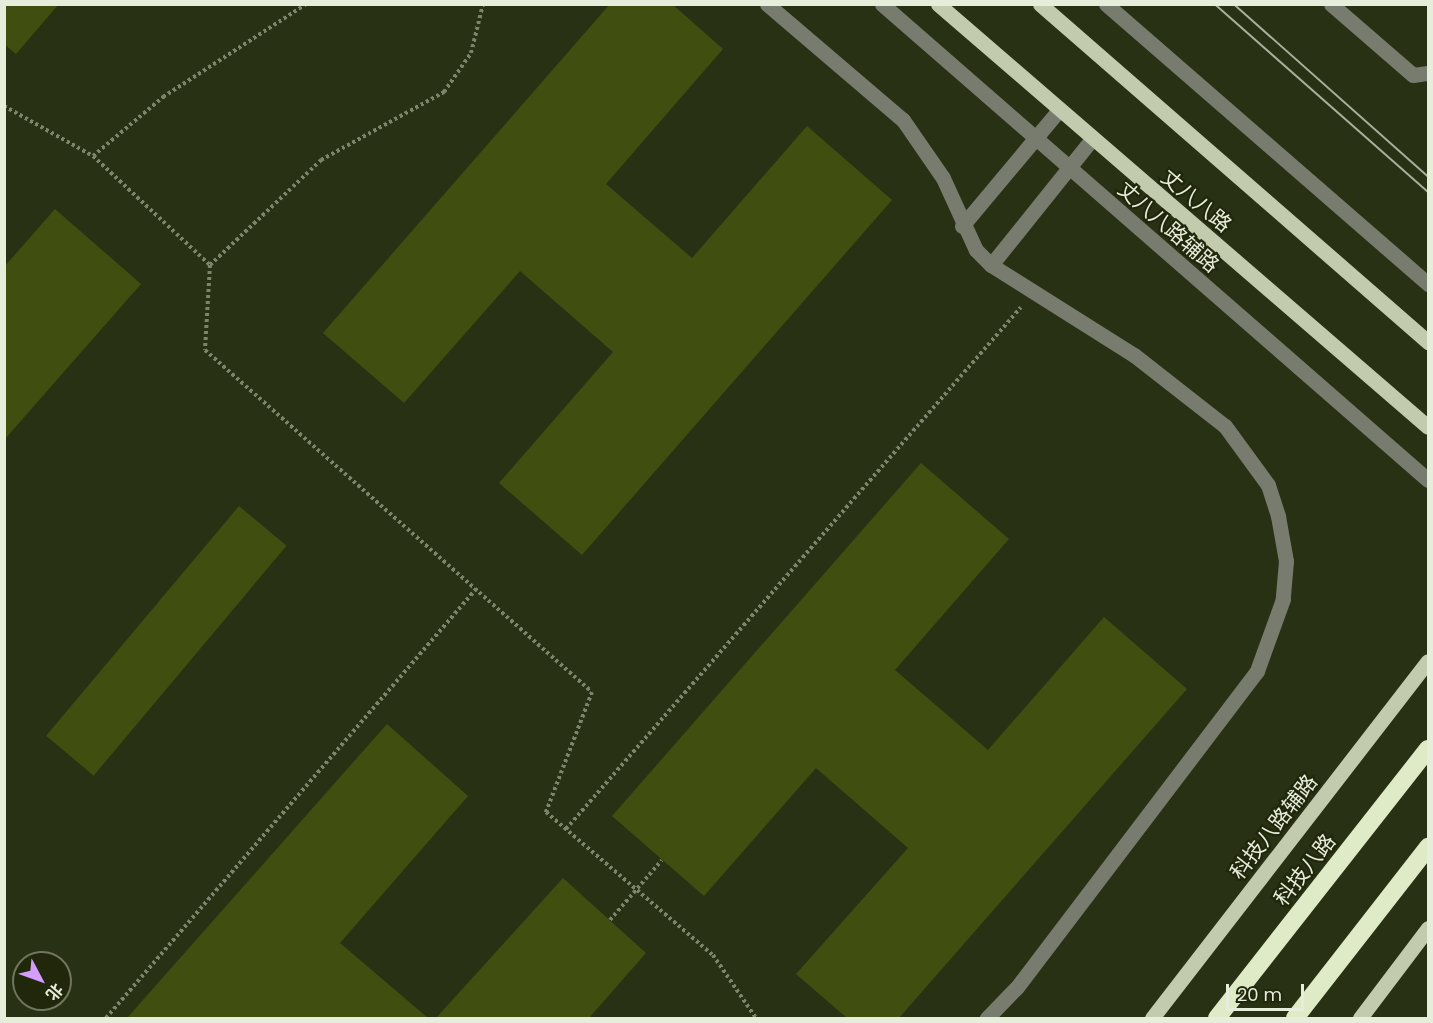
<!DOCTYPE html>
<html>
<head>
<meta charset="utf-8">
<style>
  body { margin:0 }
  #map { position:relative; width:1433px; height:1023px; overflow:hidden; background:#293115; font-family:Poppins,"Noto Sans SC",sans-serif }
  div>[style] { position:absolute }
  .building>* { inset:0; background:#404e0f; transform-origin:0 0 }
  .path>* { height:4px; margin-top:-2px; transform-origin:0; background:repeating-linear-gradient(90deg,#7d846c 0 3px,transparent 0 6px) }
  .minor>* { height:15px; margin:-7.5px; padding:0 7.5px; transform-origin:7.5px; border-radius:7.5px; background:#777c6e }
  .major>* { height:15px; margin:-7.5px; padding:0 7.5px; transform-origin:7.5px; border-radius:7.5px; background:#c2cbae }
  .highway>* { height:18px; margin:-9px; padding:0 9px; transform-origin:9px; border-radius:9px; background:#dfeac7 }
  .tram>* { height:1.5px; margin:-0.75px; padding:0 0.75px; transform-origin:0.75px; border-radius:0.75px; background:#a9af9a }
  .path-bridge>* { height:4px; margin-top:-2px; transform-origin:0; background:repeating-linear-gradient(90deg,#7d846c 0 3px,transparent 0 6px) }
  span { translate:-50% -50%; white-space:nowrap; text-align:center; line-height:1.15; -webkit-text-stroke:4.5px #20270b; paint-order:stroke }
  .street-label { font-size:21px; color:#e7eddb }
  .frame { position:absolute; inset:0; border:6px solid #e7eddb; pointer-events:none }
  .north { position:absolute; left:12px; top:951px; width:60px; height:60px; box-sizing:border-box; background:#20270b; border:2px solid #70765e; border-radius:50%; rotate:131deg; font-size:16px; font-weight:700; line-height:24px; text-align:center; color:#e7eddb }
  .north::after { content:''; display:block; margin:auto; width:21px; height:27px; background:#d49cfb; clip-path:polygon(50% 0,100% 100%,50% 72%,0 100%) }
  .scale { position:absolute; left:1226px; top:984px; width:78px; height:27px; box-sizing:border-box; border:3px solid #e7eddb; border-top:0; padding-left:8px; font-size:18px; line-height:21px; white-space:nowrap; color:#e7eddb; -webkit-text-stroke:4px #20270b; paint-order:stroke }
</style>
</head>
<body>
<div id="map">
  <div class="building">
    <div style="clip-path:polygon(4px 4px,59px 4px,16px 54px,4px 44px)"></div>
    <div style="clip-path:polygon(610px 4px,672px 4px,723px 49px,606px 184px,692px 258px,807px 126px,892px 200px,582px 555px,499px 483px,613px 352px,520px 271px,404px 403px,323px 333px)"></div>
    <div style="clip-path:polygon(55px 209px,141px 284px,5px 439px,5px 266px)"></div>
    <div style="clip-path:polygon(921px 463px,1009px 539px,895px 670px,988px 750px,1104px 617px,1187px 689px,899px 1018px,847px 1018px,796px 974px,908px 848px,816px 768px,704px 896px,612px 816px)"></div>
    <div style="left:239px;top:506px;width:62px;height:300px;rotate:40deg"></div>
    <div style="clip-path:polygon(387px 724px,468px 796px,340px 943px,428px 1018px,127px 1018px)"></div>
    <div style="clip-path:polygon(563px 878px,646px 953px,589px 1018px,436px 1018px)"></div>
  </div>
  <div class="path">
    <div style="left:4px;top:106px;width:102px;rotate:29.3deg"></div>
    <div style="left:93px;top:156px;width:160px;rotate:43deg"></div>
    <div style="left:210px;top:265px;width:85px;rotate:93.4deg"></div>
    <div style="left:205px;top:350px;width:516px;rotate:41.47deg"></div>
    <div style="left:592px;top:692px;width:129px;rotate:111deg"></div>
    <div style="left:546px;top:812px;width:220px;rotate:40.6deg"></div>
    <div style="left:713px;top:955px;width:76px;rotate:55.7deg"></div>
    <div style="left:93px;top:156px;width:92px;rotate:-40.1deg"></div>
    <div style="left:163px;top:97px;width:171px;rotate:-33deg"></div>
    <div style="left:210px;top:265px;width:153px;rotate:-43.4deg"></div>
    <div style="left:321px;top:160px;width:141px;rotate:-28.9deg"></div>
    <div style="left:444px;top:92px;width:47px;rotate:-55.3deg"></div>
    <div style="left:471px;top:53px;width:50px;rotate:-76.2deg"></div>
    <div style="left:566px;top:829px;width:692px;rotate:-48.92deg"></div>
    <div style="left:106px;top:1018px;width:567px;rotate:-49.22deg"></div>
  </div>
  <div class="minor">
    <div style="left:767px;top:4px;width:179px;rotate:40.5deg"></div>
    <div style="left:903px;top:120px;width:70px;rotate:55.4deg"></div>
    <div style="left:943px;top:178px;width:79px;rotate:65.4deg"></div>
    <div style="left:976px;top:250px;width:21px;rotate:45deg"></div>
    <div style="left:991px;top:265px;width:169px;rotate:32.2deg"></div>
    <div style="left:1134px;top:355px;width:115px;rotate:38deg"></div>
    <div style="left:1225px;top:426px;width:73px;rotate:53.9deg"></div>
    <div style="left:1268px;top:485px;width:33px;rotate:72deg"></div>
    <div style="left:1278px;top:516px;width:46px;rotate:79.9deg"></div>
    <div style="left:1286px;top:561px;width:38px;rotate:95deg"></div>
    <div style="left:1283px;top:599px;width:77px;rotate:109.9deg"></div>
    <div style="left:1257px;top:671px;width:398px;rotate:127.2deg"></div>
    <div style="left:1016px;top:988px;width:42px;rotate:134deg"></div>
    <div style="left:882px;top:4px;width:724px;rotate:41.08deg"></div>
    <div style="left:1106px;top:4px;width:427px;rotate:41deg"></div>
    <div style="left:1331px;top:4px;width:108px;rotate:40.9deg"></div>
    <div style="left:1413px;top:75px;width:15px;rotate:-8deg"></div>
    <div style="left:962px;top:226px;width:151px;rotate:-50.1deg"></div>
    <div style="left:991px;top:265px;width:161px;rotate:-51.3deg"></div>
  </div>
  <div class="major">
    <div style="left:938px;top:4px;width:647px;rotate:40.8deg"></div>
    <div style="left:1040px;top:4px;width:515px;rotate:41.06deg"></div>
    <div style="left:1152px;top:1018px;width:451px;rotate:-52.3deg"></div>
    <div style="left:1360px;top:1018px;width:113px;rotate:-52.9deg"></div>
  </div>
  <div class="highway">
    <div style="left:1217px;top:1018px;width:342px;rotate:-51.9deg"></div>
    <div style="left:1295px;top:1018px;width:217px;rotate:-52.1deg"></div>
  </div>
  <div class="tram">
    <div style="left:1215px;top:4px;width:284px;rotate:41.4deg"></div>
    <div style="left:1234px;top:4px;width:259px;rotate:41.6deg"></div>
  </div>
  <div class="path-bridge">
    <div style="left:610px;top:920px;width:79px;rotate:-49.1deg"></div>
  </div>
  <div class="street-label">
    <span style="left:1196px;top:201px;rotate:40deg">丈八八路</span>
    <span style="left:1168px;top:227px;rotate:41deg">丈八八路辅路</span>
    <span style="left:1274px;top:827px;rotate:-52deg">科技八路辅路</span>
    <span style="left:1305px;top:870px;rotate:-52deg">科技八路</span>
  </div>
  <div class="frame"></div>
  <div class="north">北</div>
  <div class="scale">20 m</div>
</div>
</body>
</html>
